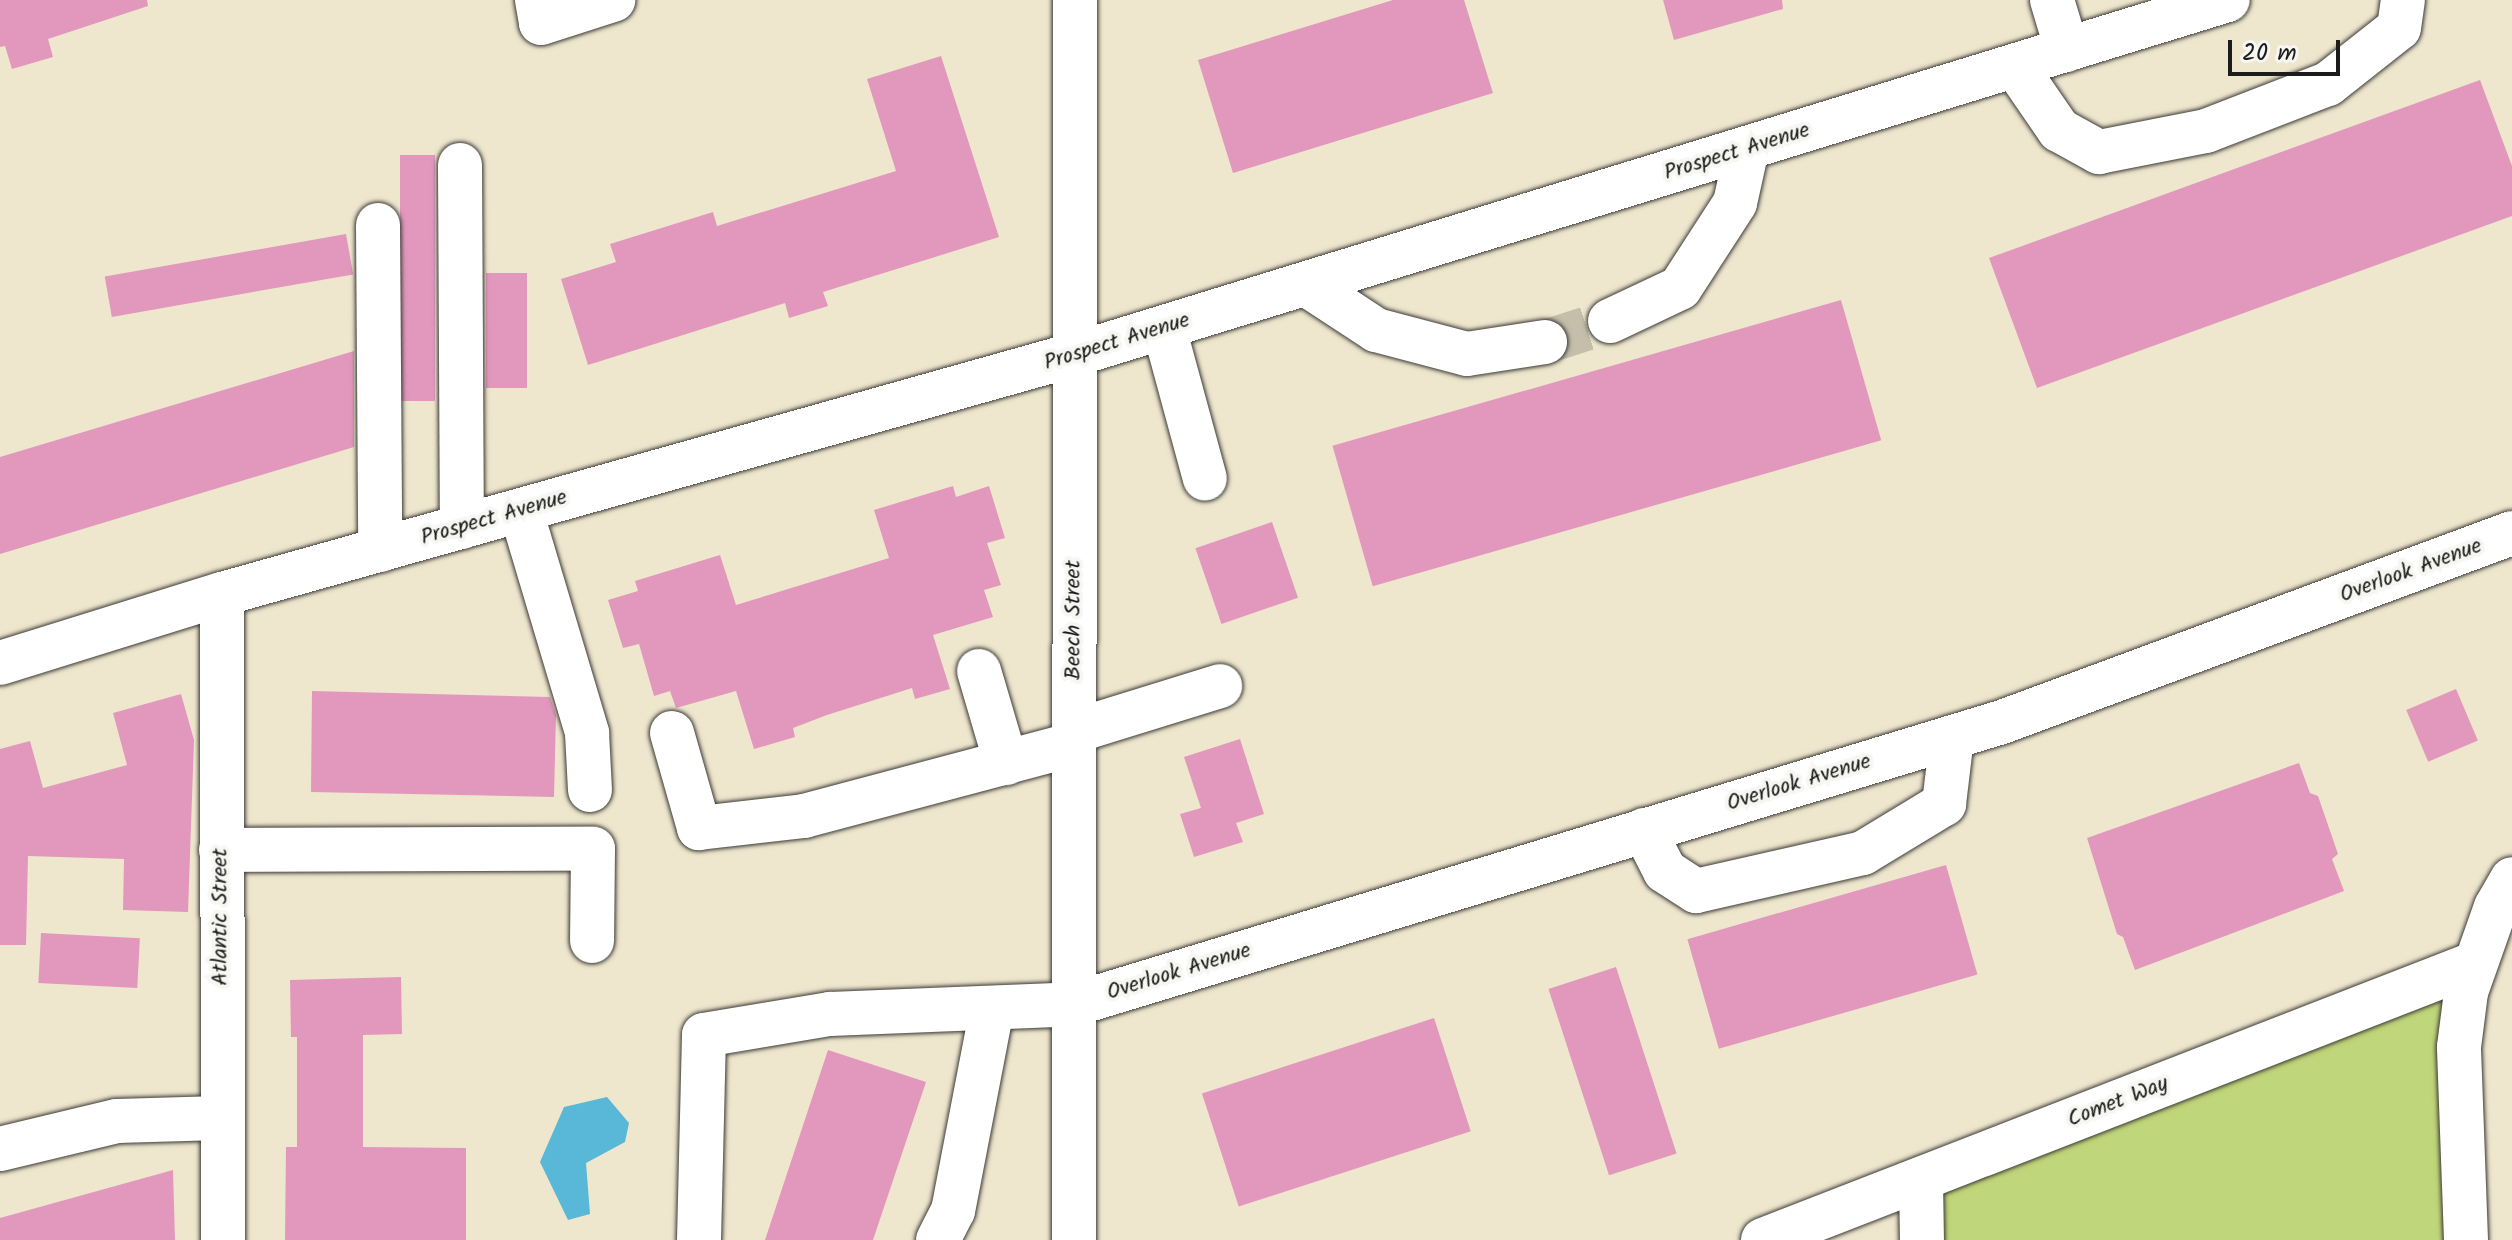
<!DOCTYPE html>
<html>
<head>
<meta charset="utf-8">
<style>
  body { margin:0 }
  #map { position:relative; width:2512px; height:1240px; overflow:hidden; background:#eee6cd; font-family:Kalam,sans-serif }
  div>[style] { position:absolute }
  .green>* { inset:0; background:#c0d67a }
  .water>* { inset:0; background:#59b8d7 }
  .building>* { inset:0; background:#e298bd; transform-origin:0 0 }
  .minor-tunnel>* { height:44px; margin-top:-22px; transform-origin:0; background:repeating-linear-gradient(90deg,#c4beaa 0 44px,transparent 0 66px) }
  .roads { filter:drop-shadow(0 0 2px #3c3a37) drop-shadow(0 0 2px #3c3a37) }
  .minor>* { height:44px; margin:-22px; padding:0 22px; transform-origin:22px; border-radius:22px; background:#fff }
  span { translate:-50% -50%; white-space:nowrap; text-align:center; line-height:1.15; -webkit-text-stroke:8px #f6f6f2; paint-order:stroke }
  .street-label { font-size:22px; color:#1c1c1c }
  .scale { position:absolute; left:2228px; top:40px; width:112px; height:36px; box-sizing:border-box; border:4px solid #1c1c1c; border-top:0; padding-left:10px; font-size:24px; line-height:28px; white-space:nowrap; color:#1c1c1c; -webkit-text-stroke:6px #f6f6f2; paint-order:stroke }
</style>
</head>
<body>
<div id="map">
  <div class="green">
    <div style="clip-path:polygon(2467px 975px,2479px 1240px,1939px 1240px,1937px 1181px)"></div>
  </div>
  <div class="water">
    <div style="clip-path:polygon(607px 1097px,629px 1123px,625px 1142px,586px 1163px,590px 1214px,568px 1220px,540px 1162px,564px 1107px)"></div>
  </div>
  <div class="building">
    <div style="clip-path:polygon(0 0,147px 0,148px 6px,48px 39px,53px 57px,12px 69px,5px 46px,0 47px)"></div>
    <div style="clip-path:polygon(1393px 0,1464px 0,1493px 93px,1233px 173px,1198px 60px)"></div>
    <div style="clip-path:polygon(1663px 0,1782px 0,1783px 9px,1674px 40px)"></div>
    <div style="clip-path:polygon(941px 56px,999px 237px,823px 292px,828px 306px,789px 318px,785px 303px,588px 365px,561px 279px,616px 262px,610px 244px,713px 212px,717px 226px,896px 171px,867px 79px)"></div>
    <div style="clip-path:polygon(2480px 80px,2512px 166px,2512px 216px,2037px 388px,1989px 258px)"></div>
    <div style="left:400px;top:155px;width:35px;height:246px"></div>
    <div style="left:346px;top:234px;width:41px;height:245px;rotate:80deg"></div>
    <div style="left:486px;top:273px;width:41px;height:115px"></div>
    <div style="left:1841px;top:300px;width:146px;height:529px;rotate:74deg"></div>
    <div style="clip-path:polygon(354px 351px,354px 447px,0 554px,0 457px)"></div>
    <div style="clip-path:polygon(953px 486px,956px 497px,989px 486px,1005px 538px,987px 543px,1001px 585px,984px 590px,993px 617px,933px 635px,950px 689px,915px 699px,912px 688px,827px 715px,793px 728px,795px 737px,754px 749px,736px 691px,676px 708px,670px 691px,654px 696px,639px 644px,623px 648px,608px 600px,638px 591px,635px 581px,720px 555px,736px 605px,889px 558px,874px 510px)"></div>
    <div style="left:1272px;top:522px;width:80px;height:81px;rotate:71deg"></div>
    <div style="left:2456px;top:689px;width:56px;height:54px;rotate:67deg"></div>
    <div style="clip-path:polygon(312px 691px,550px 697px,556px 715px,554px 797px,311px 792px)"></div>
    <div style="clip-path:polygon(181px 694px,194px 740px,188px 912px,123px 910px,124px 859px,28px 856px,26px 945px,0 945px,0 749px,30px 741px,43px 788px,127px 765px,113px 713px)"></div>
    <div style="clip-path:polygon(1240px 739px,1264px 814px,1236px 823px,1243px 842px,1194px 857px,1180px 814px,1201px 808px,1184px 757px)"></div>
    <div style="clip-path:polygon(2299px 763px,2310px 793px,2318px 796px,2338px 854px,2332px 859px,2344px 891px,2135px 970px,2123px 937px,2117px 934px,2087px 838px)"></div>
    <div style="left:1946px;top:865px;width:114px;height:269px;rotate:74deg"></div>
    <div style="left:41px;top:933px;width:99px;height:50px;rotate:3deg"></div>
    <div style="left:1616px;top:967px;width:196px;height:71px;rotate:72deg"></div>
    <div style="clip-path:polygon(401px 977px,402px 1034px,363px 1035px,363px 1147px,466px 1148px,466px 1240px,285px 1240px,286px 1147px,297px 1147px,297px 1037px,291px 1037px,290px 980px)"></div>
    <div style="left:1434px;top:1018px;width:119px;height:244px;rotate:72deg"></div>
    <div style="clip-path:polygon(828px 1050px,926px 1082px,873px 1240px,765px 1240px)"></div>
    <div style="clip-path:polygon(173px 1170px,175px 1240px,0 1240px,0 1218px)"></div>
  </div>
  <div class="minor-tunnel">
    <div style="left:1545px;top:342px;width:68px;rotate:-17.9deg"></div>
  </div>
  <div class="roads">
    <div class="minor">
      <div style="left:537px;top:0;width:23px;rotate:80deg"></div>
      <div style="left:541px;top:23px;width:76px;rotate:-17.7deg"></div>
      <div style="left:2052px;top:0;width:52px;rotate:73.3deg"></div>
      <div style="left:2015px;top:66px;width:78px;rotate:55.5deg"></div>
      <div style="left:2059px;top:130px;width:46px;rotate:28.8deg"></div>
      <div style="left:2099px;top:152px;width:109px;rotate:-11.1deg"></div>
      <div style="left:2206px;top:131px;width:131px;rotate:-21.1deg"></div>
      <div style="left:2328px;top:84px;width:90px;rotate:-38.3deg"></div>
      <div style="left:2399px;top:28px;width:28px;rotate:-82deg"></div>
      <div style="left:460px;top:165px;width:362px;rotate:89.7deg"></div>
      <div style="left:378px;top:225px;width:325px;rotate:89.6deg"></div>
      <div style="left:1306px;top:284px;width:84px;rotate:33.3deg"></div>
      <div style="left:1376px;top:330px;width:94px;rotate:14.8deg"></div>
      <div style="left:1467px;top:354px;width:79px;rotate:-8.7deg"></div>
      <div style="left:1610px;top:321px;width:77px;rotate:-25.2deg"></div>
      <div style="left:1680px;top:288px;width:101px;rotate:-57.1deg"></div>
      <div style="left:1735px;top:203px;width:55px;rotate:-77.5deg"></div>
      <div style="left:1164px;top:328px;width:156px;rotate:74.8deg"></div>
      <div style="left:521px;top:511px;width:232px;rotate:73.4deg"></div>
      <div style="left:587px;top:733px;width:57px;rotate:87deg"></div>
      <div style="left:222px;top:594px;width:646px;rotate:89.91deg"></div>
      <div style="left:0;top:663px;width:232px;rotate:-17.3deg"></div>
      <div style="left:222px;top:594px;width:884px;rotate:-15.69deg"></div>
      <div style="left:1073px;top:355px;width:1208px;rotate:-17.09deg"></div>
      <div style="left:979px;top:671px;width:96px;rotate:73.6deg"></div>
      <div style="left:1075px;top:731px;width:152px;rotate:-17.2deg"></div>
      <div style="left:672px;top:733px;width:99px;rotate:74.1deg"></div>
      <div style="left:699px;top:828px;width:106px;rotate:-6.5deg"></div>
      <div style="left:804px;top:816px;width:280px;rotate:-14.9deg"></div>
      <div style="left:1644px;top:830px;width:46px;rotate:62.9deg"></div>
      <div style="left:1665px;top:871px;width:37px;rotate:33deg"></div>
      <div style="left:1696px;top:891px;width:171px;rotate:-12.8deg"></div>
      <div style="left:1863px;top:853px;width:95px;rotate:-31.2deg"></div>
      <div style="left:1944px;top:804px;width:67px;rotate:-83.2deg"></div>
      <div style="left:221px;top:850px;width:372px;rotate:-0.2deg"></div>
      <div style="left:593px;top:849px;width:92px;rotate:90.6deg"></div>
      <div style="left:0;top:1149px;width:120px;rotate:-13.5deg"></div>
      <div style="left:117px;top:1121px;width:103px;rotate:-1.7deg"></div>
      <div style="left:1921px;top:1179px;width:61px;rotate:89.1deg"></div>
      <div style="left:699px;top:1240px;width:205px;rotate:-88.6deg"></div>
      <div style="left:704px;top:1035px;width:128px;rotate:-9.5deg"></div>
      <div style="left:830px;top:1014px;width:245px;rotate:-2.3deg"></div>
      <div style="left:1075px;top:1004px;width:969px;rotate:-16.92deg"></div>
      <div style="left:2002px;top:722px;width:544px;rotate:-20.33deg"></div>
      <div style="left:938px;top:1240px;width:33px;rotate:-63deg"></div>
      <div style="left:953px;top:1211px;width:206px;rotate:-79.1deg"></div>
      <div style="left:1074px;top:1240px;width:1240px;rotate:-89.95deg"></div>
      <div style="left:1763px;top:1240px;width:762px;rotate:-21.24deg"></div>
      <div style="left:2466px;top:1240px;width:193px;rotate:-92.1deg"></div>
      <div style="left:2459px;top:1047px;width:55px;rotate:-82.7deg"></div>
      <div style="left:2466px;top:992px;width:90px;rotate:-70.6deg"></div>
      <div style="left:2496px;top:907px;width:32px;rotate:-60deg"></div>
    </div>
  </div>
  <div class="street-label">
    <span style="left:1737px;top:152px;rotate:-17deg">Prospect Avenue</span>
    <span style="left:1117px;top:342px;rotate:-17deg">Prospect Avenue</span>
    <span style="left:494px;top:518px;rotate:-16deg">Prospect Avenue</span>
    <span style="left:2411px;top:571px;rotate:-20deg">Overlook Avenue</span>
    <span style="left:1074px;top:620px;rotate:-90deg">Beech Street</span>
    <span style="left:1799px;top:783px;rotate:-17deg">Overlook Avenue</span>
    <span style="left:221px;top:917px;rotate:-90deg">Atlantic Street</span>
    <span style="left:1179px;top:972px;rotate:-17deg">Overlook Avenue</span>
    <span style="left:2118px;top:1102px;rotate:-21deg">Comet Way</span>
  </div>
  <div class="scale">20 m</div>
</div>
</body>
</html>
